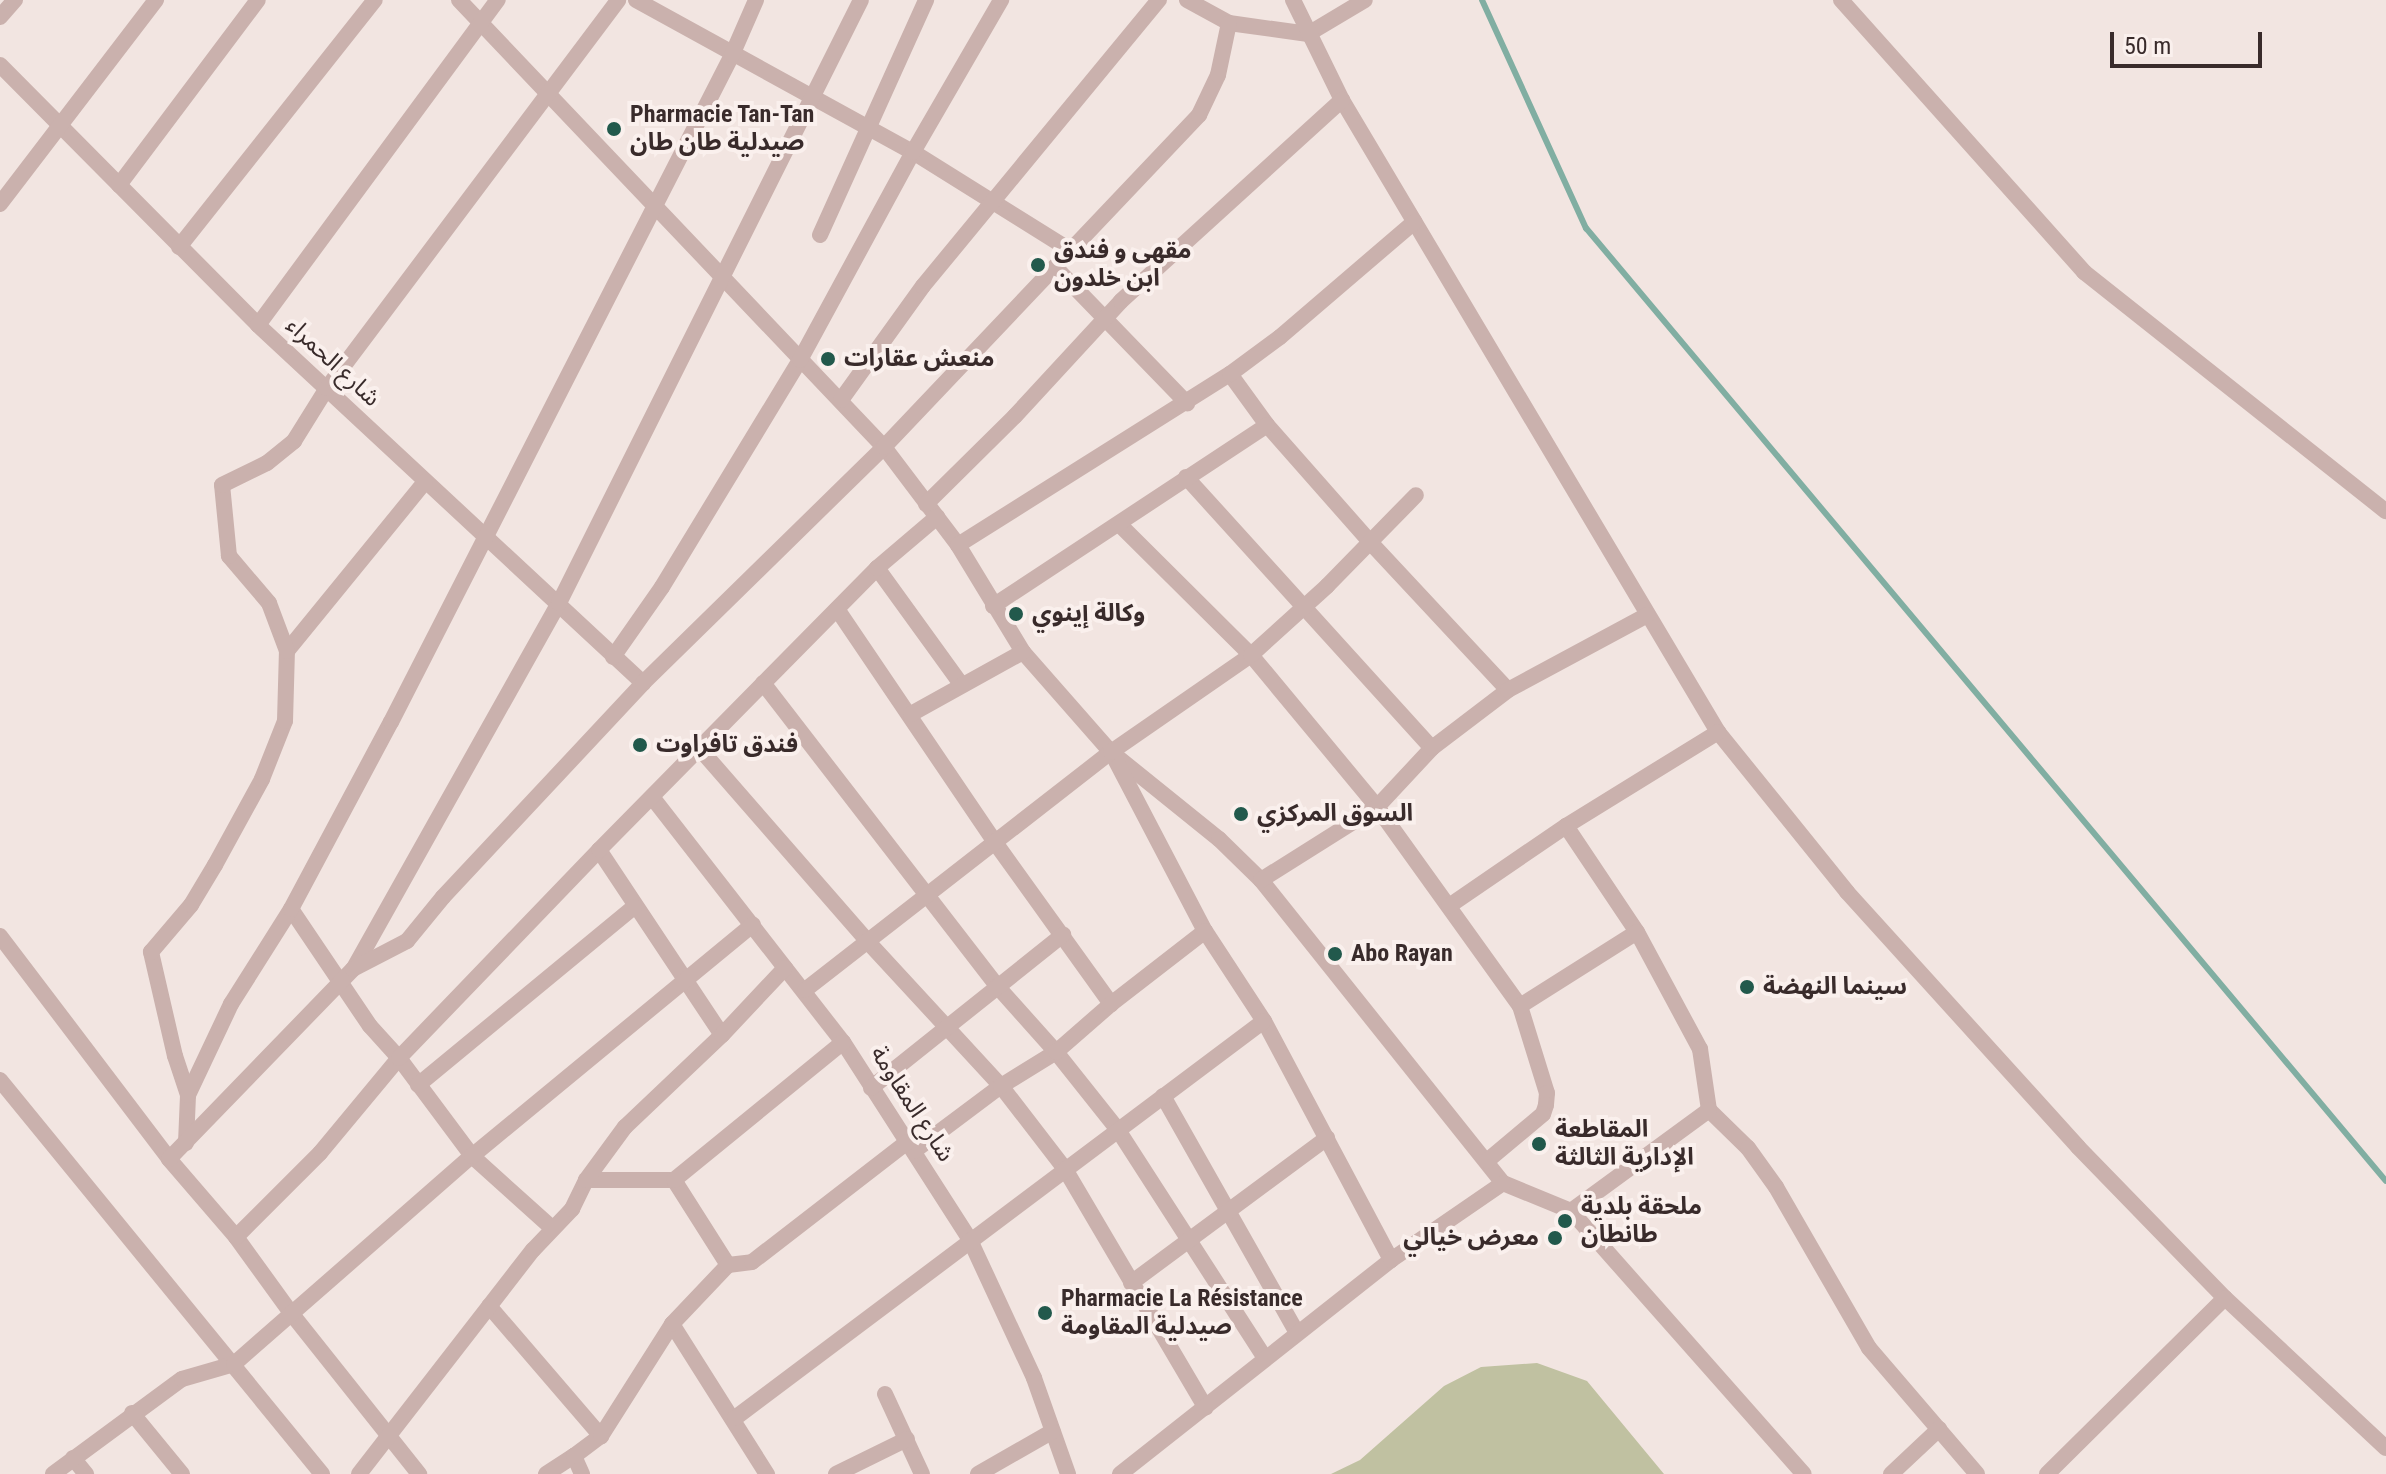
<!DOCTYPE html>
<html>
<head>
<meta charset="utf-8">
<style>
  body { margin:0 }
  #map { position:relative; width:2386px; height:1474px; overflow:hidden; background:#f2e5e1; font-family:"Roboto Condensed","Noto Sans Arabic",sans-serif }
  div>[style] { position:absolute }
  .green>* { inset:0; background:#c0c1a1 }
  .stream>* { height:6px; margin:-3px; padding:0 3px; transform-origin:3px; border-radius:3px; background:#81aea2 }
  .minor>* { height:16px; margin:-8px; padding:0 8px; transform-origin:8px; border-radius:8px; background:#cab1ad }
  .dots>* { width:22px; height:22px; translate:-50% -50%; box-sizing:border-box; border:4px solid #faf0ed; border-radius:50% }
  span { translate:-50% -50%; white-space:nowrap; text-align:center; line-height:1.15; -webkit-text-stroke:8px #faf0ed; paint-order:stroke }
  .poi-label { font-size:24px; color:#392b2b; font-weight:700 }
  .left { translate:0 -50%; text-align:left }
  .right { translate:-100% -50%; text-align:right }
  .street-label { font-size:24px; color:#392b2b }
  .scale { position:absolute; left:2110px; top:32px; width:152px; height:36px; box-sizing:border-box; border:4px solid #392b2b; border-top:0; padding-left:10px; font-size:24px; line-height:28px; white-space:nowrap; color:#392b2b; -webkit-text-stroke:6px #faf0ed; paint-order:stroke }
</style>
</head>
<body>
<div id="map">
  <div class="green">
    <div style="clip-path:polygon(1537px 1363px,1587px 1381px,1664px 1474px,1331px 1474px,1360px 1460px,1444px 1386px,1481px 1367px)"></div>
  </div>
  <div class="stream">
    <div style="left:1482px;top:0;width:251px;rotate:65.5deg"></div>
    <div style="left:1586px;top:228px;width:1244px;rotate:49.99deg"></div>
  </div>
  <div class="minor">
    <div style="left:459px;top:0;width:617px;rotate:46.45deg"></div>
    <div style="left:884px;top:447px;width:123px;rotate:52.9deg"></div>
    <div style="left:958px;top:545px;width:125px;rotate:58.7deg"></div>
    <div style="left:1023px;top:652px;width:133px;rotate:48.7deg"></div>
    <div style="left:1111px;top:752px;width:139px;rotate:38.9deg"></div>
    <div style="left:1219px;top:839px;width:59px;rotate:44.3deg"></div>
    <div style="left:1261px;top:880px;width:388px;rotate:51.4deg"></div>
    <div style="left:1503px;top:1183px;width:74px;rotate:22.4deg"></div>
    <div style="left:1571px;top:1211px;width:351px;rotate:48.5deg"></div>
    <div style="left:636px;top:0;width:316px;rotate:28.8deg"></div>
    <div style="left:913px;top:152px;width:185px;rotate:32deg"></div>
    <div style="left:1187px;top:0;width:48px;rotate:28.7deg"></div>
    <div style="left:1229px;top:23px;width:80px;rotate:7.9deg"></div>
    <div style="left:1308px;top:34px;width:66px;rotate:-30.8deg"></div>
    <div style="left:1293px;top:0;width:111px;rotate:63.9deg"></div>
    <div style="left:1342px;top:100px;width:735px;rotate:59.25deg"></div>
    <div style="left:1718px;top:732px;width:206px;rotate:51.1deg"></div>
    <div style="left:1847px;top:892px;width:344px;rotate:47.8deg"></div>
    <div style="left:2078px;top:1147px;width:211px;rotate:45.8deg"></div>
    <div style="left:2225px;top:1298px;width:220px;rotate:43deg"></div>
    <div style="left:1841px;top:0;width:365px;rotate:48.2deg"></div>
    <div style="left:2084px;top:272px;width:385px;rotate:38.4deg"></div>
    <div style="left:0;top:17px;width:23px;rotate:-49deg"></div>
    <div style="left:0;top:65px;width:366px;rotate:45.2deg"></div>
    <div style="left:258px;top:325px;width:526px;rotate:42.92deg"></div>
    <div style="left:119px;top:185px;width:231px;rotate:-53.1deg"></div>
    <div style="left:0;top:204px;width:257px;rotate:-52.6deg"></div>
    <div style="left:820px;top:235px;width:258px;rotate:-65.7deg"></div>
    <div style="left:179px;top:247px;width:315px;rotate:-51.6deg"></div>
    <div style="left:1055px;top:267px;width:190px;rotate:45.9deg"></div>
    <div style="left:258px;top:325px;width:404px;rotate:-53.6deg"></div>
    <div style="left:1230px;top:374px;width:63px;rotate:54deg"></div>
    <div style="left:1267px;top:425px;width:156px;rotate:48.6deg"></div>
    <div style="left:1370px;top:542px;width:202px;rotate:47deg"></div>
    <div style="left:841px;top:400px;width:140px;rotate:-54.3deg"></div>
    <div style="left:923px;top:286px;width:371px;rotate:-50.5deg"></div>
    <div style="left:1186px;top:477px;width:366px;rotate:47.8deg"></div>
    <div style="left:926px;top:504px;width:125px;rotate:-44.7deg"></div>
    <div style="left:1015px;top:416px;width:156px;rotate:-47.3deg"></div>
    <div style="left:1121px;top:301px;width:299px;rotate:-42.3deg"></div>
    <div style="left:1119px;top:524px;width:186px;rotate:44.8deg"></div>
    <div style="left:1251px;top:655px;width:197px;rotate:50.3deg"></div>
    <div style="left:1377px;top:807px;width:245px;rotate:54.3deg"></div>
    <div style="left:1520px;top:1006px;width:91px;rotate:72.8deg"></div>
    <div style="left:1547px;top:1093px;width:12px;rotate:95deg"></div>
    <div style="left:1546px;top:1105px;width:9px;rotate:108deg"></div>
    <div style="left:1543px;top:1114px;width:73px;rotate:140deg"></div>
    <div style="left:958px;top:545px;width:321px;rotate:-32.2deg"></div>
    <div style="left:1230px;top:374px;width:62px;rotate:-36.5deg"></div>
    <div style="left:1280px;top:337px;width:177px;rotate:-40.6deg"></div>
    <div style="left:877px;top:568px;width:143px;rotate:54.1deg"></div>
    <div style="left:993px;top:606px;width:328px;rotate:-33.4deg"></div>
    <div style="left:837px;top:609px;width:280px;rotate:55.9deg"></div>
    <div style="left:994px;top:841px;width:201px;rotate:54.3deg"></div>
    <div style="left:287px;top:651px;width:218px;rotate:-50.8deg"></div>
    <div style="left:613px;top:657px;width:85px;rotate:-55deg"></div>
    <div style="left:662px;top:587px;width:266px;rotate:-58.7deg"></div>
    <div style="left:800px;top:360px;width:237px;rotate:-61.5deg"></div>
    <div style="left:913px;top:152px;width:176px;rotate:-59.9deg"></div>
    <div style="left:763px;top:683px;width:383px;rotate:52.3deg"></div>
    <div style="left:997px;top:986px;width:89px;rotate:48.2deg"></div>
    <div style="left:1056px;top:1052px;width:100px;rotate:51.5deg"></div>
    <div style="left:1118px;top:1130px;width:271px;rotate:57.2deg"></div>
    <div style="left:911px;top:714px;width:128px;rotate:-29deg"></div>
    <div style="left:700px;top:749px;width:257px;rotate:48.9deg"></div>
    <div style="left:869px;top:943px;width:195px;rotate:47.3deg"></div>
    <div style="left:1001px;top:1086px;width:105px;rotate:52.4deg"></div>
    <div style="left:1065px;top:1169px;width:277px;rotate:59.5deg"></div>
    <div style="left:1116px;top:761px;width:192px;rotate:62.4deg"></div>
    <div style="left:1205px;top:931px;width:108px;rotate:56.8deg"></div>
    <div style="left:1264px;top:1021px;width:271px;rotate:62deg"></div>
    <div style="left:652px;top:797px;width:311px;rotate:52.1deg"></div>
    <div style="left:843px;top:1042px;width:235px;rotate:57.3deg"></div>
    <div style="left:970px;top:1240px;width:152px;rotate:65.1deg"></div>
    <div style="left:1034px;top:1378px;width:102px;rotate:70.5deg"></div>
    <div style="left:1566px;top:826px;width:128px;rotate:56.2deg"></div>
    <div style="left:599px;top:850px;width:222px;rotate:56.4deg"></div>
    <div style="left:1261px;top:880px;width:137px;rotate:-32.2deg"></div>
    <div style="left:1377px;top:807px;width:81px;rotate:-47deg"></div>
    <div style="left:1432px;top:748px;width:96px;rotate:-37.3deg"></div>
    <div style="left:1508px;top:690px;width:158px;rotate:-28.3deg"></div>
    <div style="left:1449px;top:906px;width:142px;rotate:-34.4deg"></div>
    <div style="left:1566px;top:826px;width:179px;rotate:-31.7deg"></div>
    <div style="left:291px;top:909px;width:141px;rotate:56deg"></div>
    <div style="left:370px;top:1026px;width:43px;rotate:47.8deg"></div>
    <div style="left:399px;top:1058px;width:122px;rotate:53.3deg"></div>
    <div style="left:472px;top:1156px;width:108px;rotate:42deg"></div>
    <div style="left:0;top:936px;width:280px;rotate:52.8deg"></div>
    <div style="left:169px;top:1159px;width:103px;rotate:49.3deg"></div>
    <div style="left:236px;top:1237px;width:94px;rotate:54.1deg"></div>
    <div style="left:291px;top:1313px;width:206px;rotate:51.5deg"></div>
    <div style="left:354px;top:968px;width:419px;rotate:-60.7deg"></div>
    <div style="left:559px;top:603px;width:674px;rotate:-63.4deg"></div>
    <div style="left:805px;top:990px;width:388px;rotate:-37.9deg"></div>
    <div style="left:1111px;top:752px;width:170px;rotate:-34.7deg"></div>
    <div style="left:1251px;top:655px;width:103px;rotate:-42.2deg"></div>
    <div style="left:1327px;top:586px;width:127px;rotate:-45.6deg"></div>
    <div style="left:1520px;top:1006px;width:138px;rotate:-32.3deg"></div>
    <div style="left:1637px;top:932px;width:133px;rotate:61.7deg"></div>
    <div style="left:1700px;top:1049px;width:62px;rotate:81.6deg"></div>
    <div style="left:1709px;top:1110px;width:54px;rotate:44.3deg"></div>
    <div style="left:1748px;top:1148px;width:48px;rotate:54.3deg"></div>
    <div style="left:1776px;top:1187px;width:186px;rotate:60deg"></div>
    <div style="left:1869px;top:1348px;width:166px;rotate:49.4deg"></div>
    <div style="left:0;top:1080px;width:509px;rotate:50.74deg"></div>
    <div style="left:418px;top:1085px;width:280px;rotate:-39.5deg"></div>
    <div style="left:871px;top:1088px;width:246px;rotate:-38.6deg"></div>
    <div style="left:188px;top:1095px;width:41px;rotate:-108.4deg"></div>
    <div style="left:175px;top:1056px;width:107px;rotate:-103deg"></div>
    <div style="left:151px;top:952px;width:62px;rotate:-49.6deg"></div>
    <div style="left:191px;top:905px;width:47px;rotate:-59deg"></div>
    <div style="left:215px;top:865px;width:98px;rotate:-61.3deg"></div>
    <div style="left:262px;top:779px;width:62px;rotate:-68.4deg"></div>
    <div style="left:285px;top:721px;width:70px;rotate:-88.4deg"></div>
    <div style="left:287px;top:651px;width:51px;rotate:-110.6deg"></div>
    <div style="left:269px;top:603px;width:62px;rotate:-130.4deg"></div>
    <div style="left:229px;top:556px;width:71px;rotate:-95.6deg"></div>
    <div style="left:222px;top:485px;width:50px;rotate:-26.1deg"></div>
    <div style="left:267px;top:463px;width:35px;rotate:-39deg"></div>
    <div style="left:294px;top:441px;width:62px;rotate:-58.1deg"></div>
    <div style="left:327px;top:388px;width:485px;rotate:-53.1deg"></div>
    <div style="left:1163px;top:1096px;width:272px;rotate:60.5deg"></div>
    <div style="left:186px;top:1143px;width:48px;rotate:-87.6deg"></div>
    <div style="left:188px;top:1095px;width:101px;rotate:-64.7deg"></div>
    <div style="left:231px;top:1004px;width:112px;rotate:-57.7deg"></div>
    <div style="left:291px;top:909px;width:212px;rotate:-61.9deg"></div>
    <div style="left:391px;top:722px;width:749px;rotate:-62.92deg"></div>
    <div style="left:732px;top:55px;width:60px;rotate:-66.4deg"></div>
    <div style="left:914px;top:1151px;width:109px;rotate:-36.8deg"></div>
    <div style="left:1001px;top:1086px;width:65px;rotate:-31.7deg"></div>
    <div style="left:1056px;top:1052px;width:73px;rotate:-41.1deg"></div>
    <div style="left:1111px;top:1004px;width:119px;rotate:-37.8deg"></div>
    <div style="left:169px;top:1159px;width:264px;rotate:-45.9deg"></div>
    <div style="left:353px;top:969px;width:61px;rotate:-27.4deg"></div>
    <div style="left:407px;top:941px;width:57px;rotate:-50.7deg"></div>
    <div style="left:443px;top:897px;width:293px;rotate:-46.9deg"></div>
    <div style="left:643px;top:683px;width:337px;rotate:-44.4deg"></div>
    <div style="left:884px;top:447px;width:458px;rotate:-46.5deg"></div>
    <div style="left:1199px;top:115px;width:44px;rotate:-64.6deg"></div>
    <div style="left:1218px;top:75px;width:53px;rotate:-78.1deg"></div>
    <div style="left:586px;top:1180px;width:88px"></div>
    <div style="left:674px;top:1180px;width:101px;rotate:57.6deg"></div>
    <div style="left:674px;top:1180px;width:218px;rotate:-39.2deg"></div>
    <div style="left:1571px;top:1211px;width:171px;rotate:-36.2deg"></div>
    <div style="left:236px;top:1237px;width:119px;rotate:-45deg"></div>
    <div style="left:320px;top:1153px;width:124px;rotate:-50.3deg"></div>
    <div style="left:399px;top:1058px;width:289px;rotate:-46.1deg"></div>
    <div style="left:599px;top:850px;width:396px;rotate:-45.4deg"></div>
    <div style="left:877px;top:568px;width:79px;rotate:-40.4deg"></div>
    <div style="left:1131px;top:1283px;width:244px;rotate:-36.5deg"></div>
    <div style="left:489px;top:1306px;width:172px;rotate:49.3deg"></div>
    <div style="left:672px;top:1324px;width:178px;rotate:57.7deg"></div>
    <div style="left:885px;top:1394px;width:88px;rotate:65.2deg"></div>
    <div style="left:132px;top:1413px;width:79px;rotate:50.7deg"></div>
    <div style="left:735px;top:1418px;width:661px;rotate:-36.89deg"></div>
    <div style="left:73px;top:1458px;width:21px;rotate:51deg"></div>
    <div style="left:53px;top:1474px;width:160px;rotate:-36.4deg"></div>
    <div style="left:182px;top:1379px;width:54px;rotate:-16.1deg"></div>
    <div style="left:234px;top:1364px;width:316px;rotate:-41.2deg"></div>
    <div style="left:472px;top:1156px;width:364px;rotate:-39.5deg"></div>
    <div style="left:359px;top:1474px;width:284px;rotate:-52.2deg"></div>
    <div style="left:533px;top:1250px;width:57px;rotate:-46.4deg"></div>
    <div style="left:572px;top:1209px;width:32px;rotate:-64deg"></div>
    <div style="left:586px;top:1180px;width:66px;rotate:-53.7deg"></div>
    <div style="left:625px;top:1127px;width:134px;rotate:-43.5deg"></div>
    <div style="left:722px;top:1035px;width:92px;rotate:-46.8deg"></div>
    <div style="left:546px;top:1474px;width:33px;rotate:-33deg"></div>
    <div style="left:582px;top:1474px;width:20px;rotate:-114deg"></div>
    <div style="left:574px;top:1456px;width:34px;rotate:-37deg"></div>
    <div style="left:601px;top:1436px;width:133px;rotate:-57.6deg"></div>
    <div style="left:672px;top:1324px;width:81px;rotate:-46.5deg"></div>
    <div style="left:728px;top:1265px;width:24px;rotate:-7deg"></div>
    <div style="left:752px;top:1262px;width:196px;rotate:-37.7deg"></div>
    <div style="left:836px;top:1474px;width:79px;rotate:-26.2deg"></div>
    <div style="left:978px;top:1474px;width:86px;rotate:-29.8deg"></div>
    <div style="left:1120px;top:1474px;width:345px;rotate:-38.3deg"></div>
    <div style="left:1391px;top:1260px;width:136px;rotate:-34.5deg"></div>
    <div style="left:1891px;top:1474px;width:66px;rotate:-43.2deg"></div>
    <div style="left:2047px;top:1474px;width:250px;rotate:-44.7deg"></div>
  </div>
  <div class="dots">
    <div style="left:614px;top:129px;background:#22594c"></div>
    <div style="left:1038px;top:265px;background:#22594c"></div>
    <div style="left:828px;top:359px;background:#22594c"></div>
    <div style="left:1016px;top:614px;background:#22594c"></div>
    <div style="left:640px;top:745px;background:#22594c"></div>
    <div style="left:1241px;top:814px;background:#22594c"></div>
    <div style="left:1335px;top:954px;background:#22594c"></div>
    <div style="left:1747px;top:987px;background:#22594c"></div>
    <div style="left:1539px;top:1144px;background:#22594c"></div>
    <div style="left:1565px;top:1221px;background:#22594c"></div>
    <div style="left:1555px;top:1238px;background:#22594c"></div>
    <div style="left:1045px;top:1313px;background:#22594c"></div>
  </div>
  <div class="poi-label">
    <span class="left" style="left:630px;top:129px">Pharmacie Tan-Tan<br>صيدلية طان طان</span>
    <span class="left" style="left:1054px;top:265px">مقهى و فندق<br>ابن خلدون</span>
    <span class="left" style="left:844px;top:359px">منعش عقارات</span>
    <span class="left" style="left:1032px;top:614px">وكالة إينوي</span>
    <span class="left" style="left:656px;top:745px">فندق تافراوت</span>
    <span class="left" style="left:1257px;top:814px">السوق المركزي</span>
    <span class="left" style="left:1351px;top:954px">Abo Rayan</span>
    <span class="left" style="left:1763px;top:987px">سينما النهضة</span>
    <span class="left" style="left:1555px;top:1144px">المقاطعة<br>الإدارية الثالثة</span>
    <span class="left" style="left:1581px;top:1221px">ملحقة بلدية<br>طانطان</span>
    <span class="right" style="left:1539px;top:1238px">معرض خيالي</span>
    <span class="left" style="left:1061px;top:1313px">Pharmacie La Résistance<br>صيدلية المقاومة</span>
  </div>
  <div class="street-label">
    <span style="left:333px;top:362px;rotate:43deg">شارع الحمراء</span>
    <span style="left:912px;top:1104px;rotate:57deg">شارع المقاومة</span>
  </div>
  <div class="scale">50 m</div>
</div>
</body>
</html>
